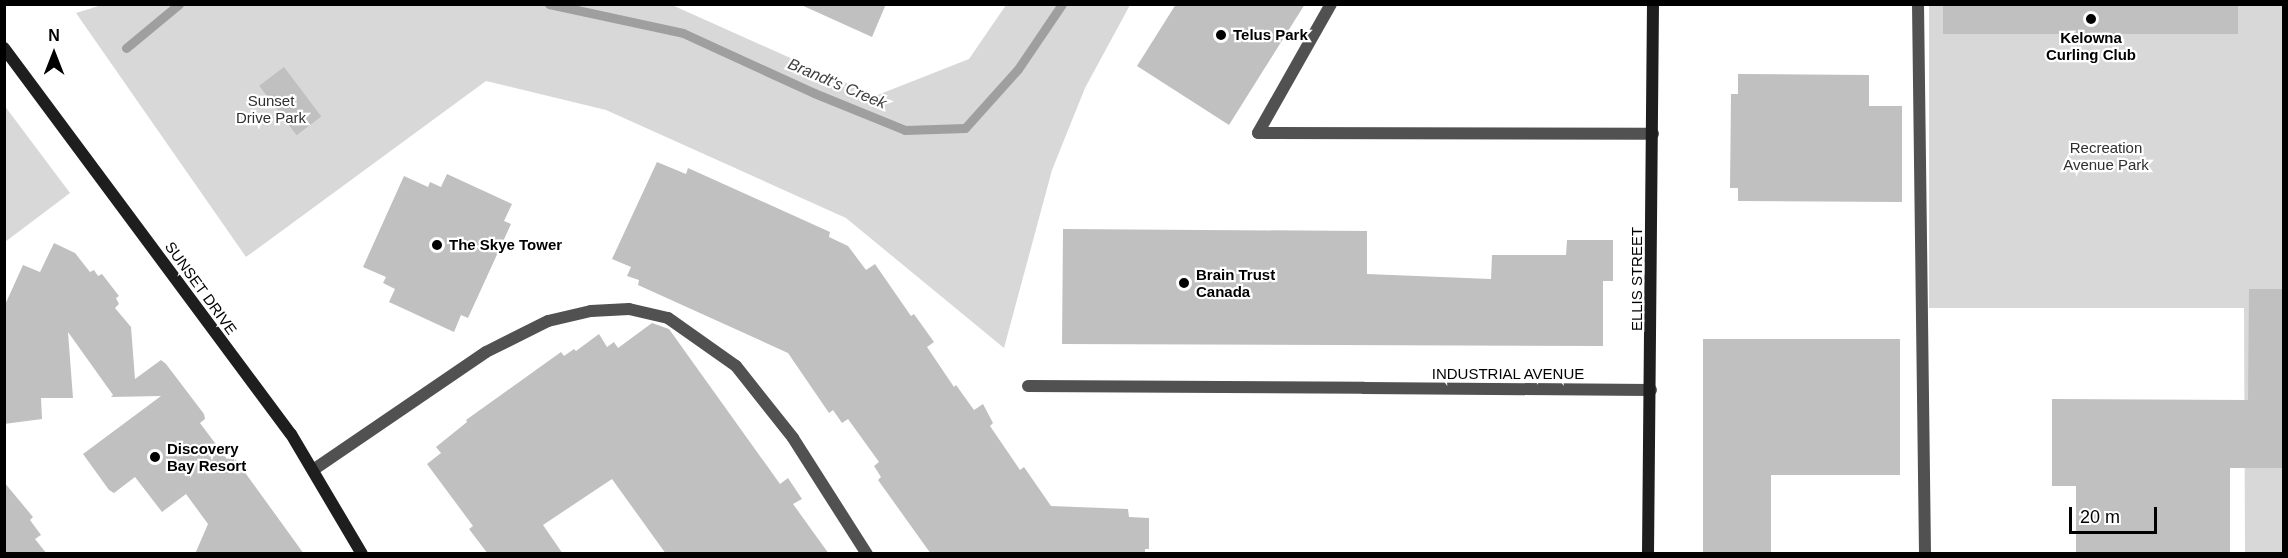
<!DOCTYPE html>
<html>
<head>
<meta charset="utf-8">
<style>
  body { margin:0 }
  #map { position:relative; width:2288px; height:558px; overflow:hidden; background:#fff; font-family:Helvetica,sans-serif }
  div>[style] { position:absolute }
  .green>* { inset:0; background:#d8d8d8 }
  .stream>* { height:9px; margin:-4.5px; padding:0 4.5px; transform-origin:4.5px; border-radius:4.5px; background:#9f9f9f }
  .building>* { inset:0; background:#c0c0c0; transform-origin:0 0 }
  .lane>* { height:12px; margin:-6px; padding:0 6px; transform-origin:6px; border-radius:6px; background:#515151 }
  .street>* { height:12px; margin:-6px; padding:0 6px; transform-origin:6px; border-radius:6px; background:#515151 }
  .secondary>* { height:12px; margin:-6px; padding:0 6px; transform-origin:6px; border-radius:6px; background:#1e1e1e }
  .dots>* { width:16px; height:16px; translate:-50% -50%; box-sizing:border-box; border:3px solid #fff; border-radius:50% }
  span { translate:-50% -50%; white-space:nowrap; text-align:center; line-height:1.15; -webkit-text-stroke:4.5px #fff; paint-order:stroke }
  .poi-label { font-size:15px; color:#000; font-weight:700 }
  .left { translate:0 -50%; text-align:left }
  .park-label { font-size:15px; color:#2f2f2f }
  .street-label { font-size:15px; color:#000 }
  .water-label { font-size:16px; color:#404040; font-style:italic }
  .frame { position:absolute; inset:0; border:6px solid #000; pointer-events:none }
  .north { position:absolute; left:24px; top:24px; width:60px; height:60px; -webkit-text-stroke:4px #fff; paint-order:stroke; rotate:0deg; font-size:16px; font-weight:700; line-height:24px; text-align:center; color:#000 }
  .north::after { content:''; display:block; margin:auto; width:21px; height:27px; background:#000; clip-path:polygon(50% 0,100% 100%,50% 72%,0 100%) }
  .scale { position:absolute; left:2069px; top:507px; width:88px; height:27px; box-sizing:border-box; border:3px solid #000; border-top:0; padding-left:8px; font-size:18px; line-height:21px; white-space:nowrap; color:#000; -webkit-text-stroke:4px #fff; paint-order:stroke }
</style>
</head>
<body>
<div id="map">
  <div class="green">
    <div style="clip-path:polygon(105px 4px,672px 5px,875px 96px,969px 59px,1006px 5px,1130px 5px,1085px 88px,1052px 170px,1004px 348px,846px 218px,606px 110px,486px 81px,246px 257px,76px 13px)"></div>
    <div style="clip-path:polygon(1929px 5px,2283px 5px,2283px 553px,2245px 553px,2244px 308px,1929px 308px)"></div>
    <div style="clip-path:polygon(4px 105px,70px 193px,5px 242px,4px 242px)"></div>
  </div>
  <div class="stream">
    <div style="left:549px;top:4px;width:137px;rotate:12.2deg"></div>
    <div style="left:683px;top:33px;width:144px;rotate:24.6deg"></div>
    <div style="left:814px;top:93px;width:98px;rotate:22.1deg"></div>
    <div style="left:905px;top:130px;width:60px;rotate:-1.9deg"></div>
    <div style="left:965px;top:128px;width:79px;rotate:-48.1deg"></div>
    <div style="left:1018px;top:69px;width:78px;rotate:-55.9deg"></div>
    <div style="left:126px;top:48px;width:69px;rotate:-39.7deg"></div>
  </div>
  <div class="building">
    <div style="clip-path:polygon(799px 4px,886px 4px,872px 37px)"></div>
    <div style="clip-path:polygon(1176px 4px,1305px 4px,1229px 125px,1137px 66px)"></div>
    <div style="left:1943px;top:4px;width:295px;height:30px"></div>
    <div style="left:284px;top:67px;width:62px;height:31px;rotate:53deg"></div>
    <div style="clip-path:polygon(1738px 74px,1869px 75px,1869px 106px,1902px 106px,1902px 202px,1738px 201px,1738px 188px,1730px 188px,1731px 94px,1738px 94px)"></div>
    <div style="clip-path:polygon(657px 162px,686px 174px,688px 168px,830px 232px,829px 237px,848px 246px,866px 270px,875px 264px,911px 316px,914px 314px,934px 342px,927px 347px,954px 387px,956px 385px,974px 410px,983px 404px,993px 423px,990px 426px,1020px 470px,1024px 467px,1051px 506px,1128px 509px,1129px 517px,1149px 518px,1149px 549px,1145px 549px,1145px 554px,931px 554px,878px 480px,881px 477px,874px 466px,879px 462px,848px 419px,842px 423px,833px 410px,829px 413px,788px 353px,638px 285px,639px 280px,627px 276px,631px 267px,612px 259px)"></div>
    <div style="clip-path:polygon(447px 174px,512px 204px,504px 221px,511px 224px,468px 318px,461px 315px,454px 332px,389px 302px,395px 289px,383px 283px,386px 277px,363px 267px,404px 176px,428px 187px,430px 182px,441px 187px)"></div>
    <div style="clip-path:polygon(1063px 229px,1367px 231px,1367px 274px,1491px 279px,1492px 255px,1566px 255px,1567px 240px,1613px 240px,1613px 281px,1603px 281px,1603px 346px,1062px 344px)"></div>
    <div style="clip-path:polygon(54px 243px,75px 253px,90px 272px,94px 270px,98px 276px,102px 274px,119px 296px,116px 298px,119px 304px,115px 308px,131px 327px,135px 379px,161px 360px,166px 364px,204px 414px,205px 419px,200px 423px,227px 459px,232px 456px,236px 460px,304px 554px,195px 554px,208px 524px,186px 494px,162px 512px,135px 477px,114px 493px,109px 490px,83px 454px,161px 396px,111px 397px,113px 395px,68px 332px,73px 398px,41px 398px,42px 419px,4px 424px,4px 307px,23px 265px,40px 272px)"></div>
    <div style="clip-path:polygon(2249px 289px,2283px 289px,2283px 468px,2230px 468px,2230px 554px,2076px 554px,2076px 486px,2052px 486px,2052px 399px,2248px 400px)"></div>
    <div style="clip-path:polygon(652px 323px,669px 329px,780px 484px,788px 478px,802px 499px,793px 504px,829px 554px,666px 554px,612px 479px,543px 525px,563px 554px,488px 554px,469px 529px,473px 526px,427px 464px,441px 453px,436px 447px,467px 422px,466px 420px,561px 352px,564px 356px,574px 349px,576px 351px,599px 334px,607px 347px,614px 342px,618px 348px)"></div>
    <div style="clip-path:polygon(1703px 339px,1900px 339px,1900px 475px,1771px 475px,1771px 554px,1703px 554px)"></div>
    <div style="clip-path:polygon(4px 482px,33px 517px,30px 520px,41px 535px,35px 539px,47px 554px,4px 554px)"></div>
  </div>
  <div class="lane">
    <div style="left:1331px;top:4px;width:148px;rotate:119.5deg"></div>
    <div style="left:1258px;top:133px;width:395px;rotate:0.1deg"></div>
    <div style="left:1918px;top:4px;width:550px;rotate:89.27deg"></div>
    <div style="left:1028px;top:386px;width:336px;rotate:0.3deg"></div>
  </div>
  <div class="street">
    <div style="left:1364px;top:388px;width:287px;rotate:0.4deg"></div>
    <div style="left:313px;top:470px;width:209px;rotate:-34.3deg"></div>
    <div style="left:486px;top:352px;width:69px;rotate:-26.6deg"></div>
    <div style="left:548px;top:321px;width:44px;rotate:-13.1deg"></div>
    <div style="left:591px;top:311px;width:38px;rotate:-3deg"></div>
    <div style="left:629px;top:309px;width:40px;rotate:13deg"></div>
    <div style="left:668px;top:318px;width:83px;rotate:35.2deg"></div>
    <div style="left:736px;top:366px;width:92px;rotate:51.6deg"></div>
    <div style="left:793px;top:438px;width:138px;rotate:57.5deg"></div>
  </div>
  <div class="secondary">
    <div style="left:4px;top:48px;width:481px;rotate:53.4deg"></div>
    <div style="left:291px;top:434px;width:139px;rotate:59.4deg"></div>
    <div style="left:1648px;top:554px;width:550px;rotate:-89.48deg"></div>
  </div>
  <div class="dots">
    <div style="left:2091px;top:19px;background:#000"></div>
    <div style="left:1221px;top:35px;background:#000"></div>
    <div style="left:437px;top:245px;background:#000"></div>
    <div style="left:1184px;top:283px;background:#000"></div>
    <div style="left:155px;top:457px;background:#000"></div>
  </div>
  <div class="poi-label">
    <span class="left" style="left:1233px;top:35px">Telus Park</span>
    <span style="left:2091px;top:46px">Kelowna<br>Curling Club</span>
    <span class="left" style="left:449px;top:245px">The Skye Tower</span>
    <span class="left" style="left:1196px;top:283px">Brain Trust<br>Canada</span>
    <span class="left" style="left:167px;top:457px">Discovery<br>Bay Resort</span>
  </div>
  <div class="park-label">
    <span style="left:271px;top:109px">Sunset<br>Drive Park</span>
    <span style="left:2106px;top:156px">Recreation<br>Avenue Park</span>
  </div>
  <div class="street-label">
    <span style="left:1637px;top:279px;rotate:-90deg">ELLIS STREET</span>
    <span style="left:201px;top:288px;rotate:54deg">SUNSET DRIVE</span>
    <span style="left:1508px;top:374px">INDUSTRIAL AVENUE</span>
  </div>
  <div class="water-label">
    <span style="left:837px;top:84px;rotate:23deg">Brandt's Creek</span>
  </div>
  <div class="frame"></div>
  <div class="north">N</div>
  <div class="scale">20 m</div>
</div>
</body>
</html>
